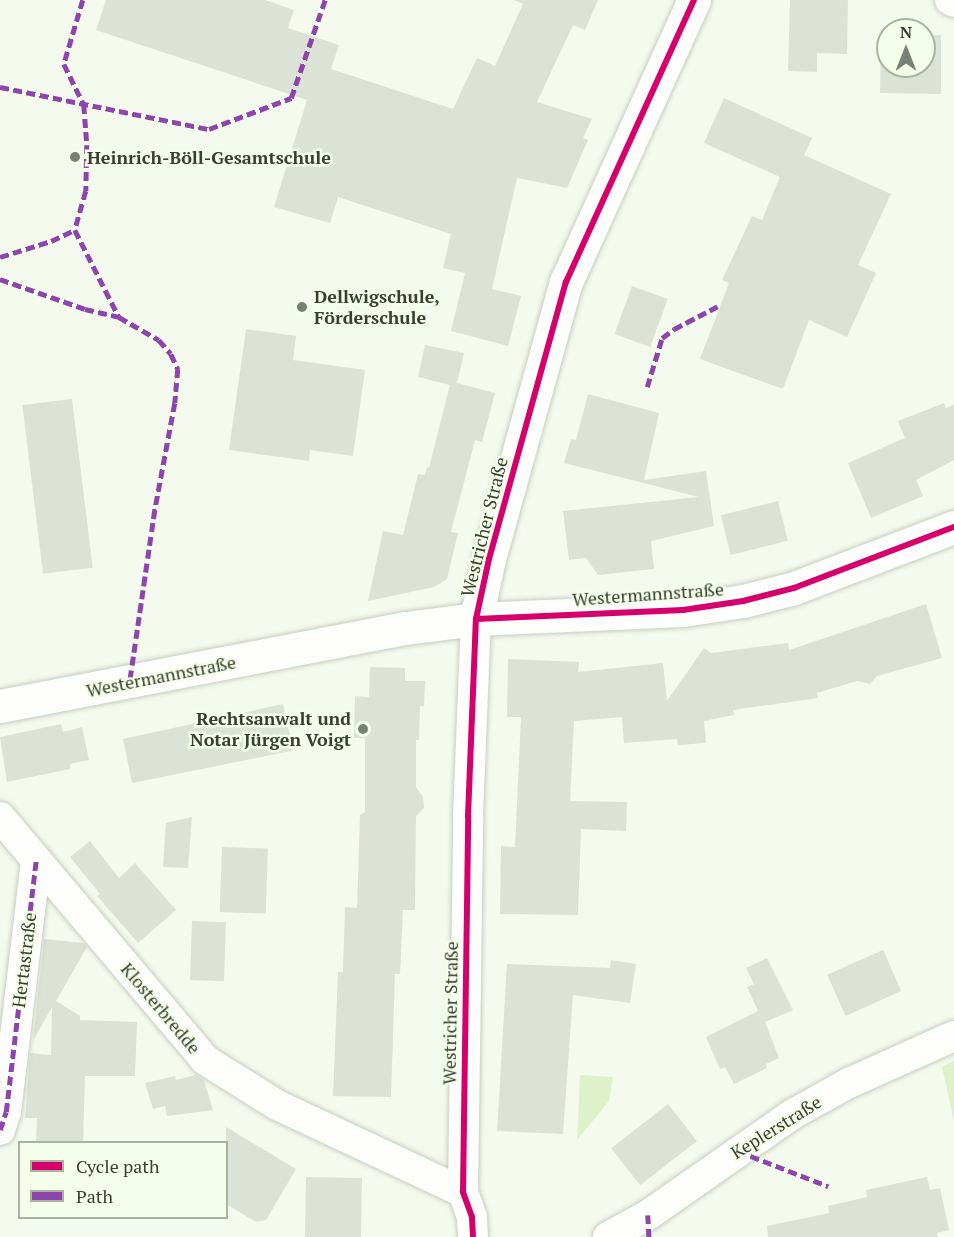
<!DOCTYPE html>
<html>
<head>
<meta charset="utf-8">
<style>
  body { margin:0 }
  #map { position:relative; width:954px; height:1237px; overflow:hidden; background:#f4faee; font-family:"PT Serif",serif }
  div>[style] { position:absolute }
  .green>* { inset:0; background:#dff1c9 }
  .building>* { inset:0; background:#dce2d6; transform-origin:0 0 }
  .roads { filter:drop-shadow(0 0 2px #c7cdc1) drop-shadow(0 0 2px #c7cdc1) }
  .street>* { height:30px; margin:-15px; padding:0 15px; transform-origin:15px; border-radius:15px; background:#fdfefc }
  .secondary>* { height:33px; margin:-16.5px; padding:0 16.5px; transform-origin:16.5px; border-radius:16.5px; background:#fdfefc }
  .quiet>* { height:4.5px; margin-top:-2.25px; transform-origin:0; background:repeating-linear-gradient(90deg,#8e44ad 0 9px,transparent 0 13.5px) }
  .cycleway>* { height:6px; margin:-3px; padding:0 3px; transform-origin:3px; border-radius:3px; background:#d6006c }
  .dots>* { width:16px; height:16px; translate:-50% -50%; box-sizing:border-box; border:3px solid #f5feea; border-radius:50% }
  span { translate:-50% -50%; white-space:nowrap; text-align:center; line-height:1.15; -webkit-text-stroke:5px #f5feea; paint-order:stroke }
  .poi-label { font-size:18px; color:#393f32; font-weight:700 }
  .left { translate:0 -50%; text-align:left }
  .right { translate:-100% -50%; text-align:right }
  .street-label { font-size:18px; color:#393f32 }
  .legend { position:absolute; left:18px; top:1141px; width:210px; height:78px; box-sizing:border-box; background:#f5feea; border:2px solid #aab2a0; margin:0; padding:8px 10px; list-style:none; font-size:18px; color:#393f32 }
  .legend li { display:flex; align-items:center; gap:12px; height:30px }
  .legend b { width:30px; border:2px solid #aab2a0 }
  .north { position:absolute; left:876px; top:18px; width:60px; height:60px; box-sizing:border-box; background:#f5feea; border:2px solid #aab2a0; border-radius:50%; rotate:0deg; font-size:16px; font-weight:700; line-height:24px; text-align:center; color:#393f32 }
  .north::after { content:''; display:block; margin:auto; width:21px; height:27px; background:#7a8074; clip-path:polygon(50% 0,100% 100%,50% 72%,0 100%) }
</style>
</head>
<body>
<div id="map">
  <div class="green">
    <div style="clip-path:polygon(954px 1061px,954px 1121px,942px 1067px)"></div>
    <div style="clip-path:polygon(580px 1075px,613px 1077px,609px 1101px,577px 1140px)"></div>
  </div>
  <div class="building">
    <div style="clip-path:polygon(106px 0,265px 0,294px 10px,288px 28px,339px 45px,331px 69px,453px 109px,477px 58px,495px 66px,523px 4px,514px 0,598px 0,585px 30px,573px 25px,537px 102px,592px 119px,583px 138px,588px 140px,567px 188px,517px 178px,492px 289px,521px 296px,508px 346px,451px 331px,465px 273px,443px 268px,451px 234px,338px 197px,330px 223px,274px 207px,307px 100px,96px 30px)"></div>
    <div style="clip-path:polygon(790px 0,848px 0,847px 54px,817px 53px,817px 72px,788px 71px)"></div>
    <div style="clip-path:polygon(881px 34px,888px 34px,888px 66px,924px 66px,924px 35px,941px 35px,941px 94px,880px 93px)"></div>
    <div style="clip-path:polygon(724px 98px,812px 138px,804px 155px,891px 194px,858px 265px,876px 273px,847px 337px,809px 320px,783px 389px,700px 359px,729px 283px,722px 280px,752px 216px,762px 220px,780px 177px,704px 143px)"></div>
    <div style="left:632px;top:286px;width:38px;height:51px;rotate:20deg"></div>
    <div style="clip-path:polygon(246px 329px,296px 336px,293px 360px,365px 370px,353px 456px,310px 450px,309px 461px,229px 450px)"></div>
    <div style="clip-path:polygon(425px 345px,464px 353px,457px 383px,495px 393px,482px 442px,475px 440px,451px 532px,458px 533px,447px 579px,434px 587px,368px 601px,383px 531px,403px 535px,418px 474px,425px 475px,427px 467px,429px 468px,450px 385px,418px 377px)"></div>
    <div style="clip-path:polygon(588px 394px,659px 413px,644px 480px,706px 471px,714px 526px,651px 541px,654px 569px,598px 575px,586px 558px,569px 560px,563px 511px,699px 497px,564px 463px,571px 439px,576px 440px)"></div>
    <div style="left:72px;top:399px;width:170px;height:50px;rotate:83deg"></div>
    <div style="clip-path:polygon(944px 403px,946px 408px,954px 405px,954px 460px,916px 480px,923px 496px,871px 518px,848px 463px,905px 438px,898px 421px)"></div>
    <div style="left:778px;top:501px;width:41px;height:59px;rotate:76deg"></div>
    <div style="clip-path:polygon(926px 604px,942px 658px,877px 676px,870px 684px,857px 681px,817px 693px,818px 698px,733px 710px,734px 715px,704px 721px,706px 743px,678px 745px,677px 739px,624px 743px,622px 717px,574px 721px,570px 801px,627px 802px,626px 831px,581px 829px,578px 915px,500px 914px,501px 846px,515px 847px,521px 717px,507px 717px,508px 659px,579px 662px,578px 672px,663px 663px,667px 701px,704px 648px,711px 653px,788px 643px,789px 650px)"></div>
    <div style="clip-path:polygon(370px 667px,405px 668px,405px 681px,425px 681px,424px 706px,420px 706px,419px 740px,416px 740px,416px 787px,423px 797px,424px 808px,416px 816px,415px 910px,403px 910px,400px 974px,395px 974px,391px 1097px,333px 1096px,338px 972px,343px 972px,345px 907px,357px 908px,360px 815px,365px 812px,365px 738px,354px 738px,355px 696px,369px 697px)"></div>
    <div style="clip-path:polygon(283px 704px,293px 750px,291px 751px,132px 783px,123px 739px)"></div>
    <div style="clip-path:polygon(61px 724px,63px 732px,82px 727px,89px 760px,70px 764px,70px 769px,7px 782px,0 737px)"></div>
    <div style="clip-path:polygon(192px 817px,188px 868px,163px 867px,166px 823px)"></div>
    <div style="clip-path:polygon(90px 841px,119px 878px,135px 863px,176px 910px,138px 943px,97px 896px,100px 894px,70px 857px)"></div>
    <div style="left:222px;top:847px;width:46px;height:65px;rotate:2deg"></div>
    <div style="left:192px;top:921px;width:34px;height:59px;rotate:2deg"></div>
    <div style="clip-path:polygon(44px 939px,84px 943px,87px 947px,56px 1001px,80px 1016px,80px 1020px,137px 1022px,135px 1076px,85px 1076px,83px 1143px,36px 1143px,37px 1118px,25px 1118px,30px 1053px,51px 1055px,52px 1007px,33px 1041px)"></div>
    <div style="left:883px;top:950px;width:45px;height:61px;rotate:66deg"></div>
    <div style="clip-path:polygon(767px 958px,793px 1010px,765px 1022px,779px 1058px,766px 1064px,767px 1068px,734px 1084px,725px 1067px,720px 1069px,706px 1037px,758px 1011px,747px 987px,754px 984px,746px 968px)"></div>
    <div style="clip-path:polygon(611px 960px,636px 964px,630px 1003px,573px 995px,563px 1134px,497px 1131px,507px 964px,610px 968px)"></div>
    <div style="clip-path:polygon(196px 1075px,204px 1080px,213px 1110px,167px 1116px,165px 1106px,153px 1109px,145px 1083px,175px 1076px,176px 1080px)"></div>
    <div style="left:668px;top:1104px;width:47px;height:72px;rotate:52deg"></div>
    <div style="clip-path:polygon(226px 1127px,296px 1169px,266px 1220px,256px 1222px,226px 1204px)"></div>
    <div style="left:306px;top:1177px;width:56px;height:60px;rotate:1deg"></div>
    <div style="clip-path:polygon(927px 1177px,930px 1190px,940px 1188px,949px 1230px,937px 1233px,938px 1237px,768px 1237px,767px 1226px,829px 1213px,828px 1206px,867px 1197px,866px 1190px)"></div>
  </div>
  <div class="roads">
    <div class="street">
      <div style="left:950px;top:0;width:4px;rotate:27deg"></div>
      <div style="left:0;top:817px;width:318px;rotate:49.8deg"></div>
      <div style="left:205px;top:1060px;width:85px;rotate:32deg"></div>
      <div style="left:277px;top:1105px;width:205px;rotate:25.1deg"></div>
      <div style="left:0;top:1130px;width:19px;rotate:-72deg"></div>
      <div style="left:6px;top:1112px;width:254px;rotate:-83.2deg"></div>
      <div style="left:473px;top:1237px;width:20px;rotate:-93deg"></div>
      <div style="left:472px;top:1217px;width:27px;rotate:-110deg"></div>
      <div style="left:463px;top:1192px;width:376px;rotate:-89.2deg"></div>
      <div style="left:468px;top:816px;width:197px;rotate:-87.7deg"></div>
      <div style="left:608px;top:1237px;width:46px;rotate:-28.8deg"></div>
      <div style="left:648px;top:1215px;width:177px;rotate:-34.9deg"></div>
      <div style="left:793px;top:1114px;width:64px;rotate:-29deg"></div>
      <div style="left:849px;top:1083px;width:115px;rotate:-24.1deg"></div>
    </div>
    <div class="secondary">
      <div style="left:476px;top:619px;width:61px;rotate:-77.8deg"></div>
      <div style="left:489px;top:559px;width:288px;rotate:-74.5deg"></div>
      <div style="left:566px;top:282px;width:310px;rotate:-65.6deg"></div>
      <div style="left:0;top:706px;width:413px;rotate:-10.9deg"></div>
      <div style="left:406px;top:628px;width:71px;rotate:-7.3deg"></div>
      <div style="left:476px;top:619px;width:207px;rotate:-2.5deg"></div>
      <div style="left:683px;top:610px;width:61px;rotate:-8.5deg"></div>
      <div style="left:743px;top:601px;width:53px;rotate:-14.3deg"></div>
      <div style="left:794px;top:588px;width:171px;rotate:-20.9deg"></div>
    </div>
  </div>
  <div class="quiet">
    <div style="left:83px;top:0;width:67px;rotate:106.5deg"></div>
    <div style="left:64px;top:64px;width:46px;rotate:64deg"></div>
    <div style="left:84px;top:105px;width:40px;rotate:85.7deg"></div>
    <div style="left:87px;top:145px;width:46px;rotate:91.2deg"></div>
    <div style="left:86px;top:191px;width:41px;rotate:105.8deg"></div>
    <div style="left:75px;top:230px;width:97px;rotate:63.2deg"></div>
    <div style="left:119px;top:317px;width:46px;rotate:29.9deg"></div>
    <div style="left:159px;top:340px;width:18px;rotate:49deg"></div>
    <div style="left:171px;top:354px;width:17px;rotate:65deg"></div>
    <div style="left:178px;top:369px;width:34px;rotate:95deg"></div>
    <div style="left:175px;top:403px;width:109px;rotate:100.6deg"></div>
    <div style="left:155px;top:510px;width:173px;rotate:98.3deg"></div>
    <div style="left:0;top:87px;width:213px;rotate:11.4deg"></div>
    <div style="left:209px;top:129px;width:88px;rotate:-20.7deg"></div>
    <div style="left:291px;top:98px;width:104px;rotate:-70.9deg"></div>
    <div style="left:0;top:257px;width:53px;rotate:-17.4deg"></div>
    <div style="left:51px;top:241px;width:26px;rotate:-25deg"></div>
    <div style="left:0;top:279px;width:90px;rotate:19.4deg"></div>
    <div style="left:85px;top:309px;width:35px;rotate:13deg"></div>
    <div style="left:647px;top:387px;width:51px;rotate:-73deg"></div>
    <div style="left:662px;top:338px;width:15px;rotate:-37deg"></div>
    <div style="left:674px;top:329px;width:54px;rotate:-27.5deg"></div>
    <div style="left:0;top:1130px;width:19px;rotate:-72deg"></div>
    <div style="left:6px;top:1112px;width:254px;rotate:-83.2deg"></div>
    <div style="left:738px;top:1151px;width:97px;rotate:21.3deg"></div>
    <div style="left:648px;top:1215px;width:22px;rotate:87deg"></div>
  </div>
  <div class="cycleway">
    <div style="left:476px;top:619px;width:207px;rotate:-2.5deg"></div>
    <div style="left:683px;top:610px;width:61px;rotate:-8.5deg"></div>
    <div style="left:743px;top:601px;width:53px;rotate:-14.3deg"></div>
    <div style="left:794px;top:588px;width:171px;rotate:-20.9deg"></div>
    <div style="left:473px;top:1237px;width:20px;rotate:-93deg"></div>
    <div style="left:472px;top:1217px;width:27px;rotate:-110deg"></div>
    <div style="left:463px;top:1192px;width:376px;rotate:-89.2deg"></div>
    <div style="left:468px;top:816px;width:197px;rotate:-87.7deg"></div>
    <div style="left:476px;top:619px;width:61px;rotate:-77.8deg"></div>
    <div style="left:489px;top:559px;width:288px;rotate:-74.5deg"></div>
    <div style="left:566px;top:282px;width:310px;rotate:-65.6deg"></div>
  </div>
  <div class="dots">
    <div style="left:75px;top:157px;background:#7a8074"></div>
    <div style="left:302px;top:307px;background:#7a8074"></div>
    <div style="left:363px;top:729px;background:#7a8074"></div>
  </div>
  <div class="poi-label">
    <span class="left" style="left:87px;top:157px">Heinrich-Böll-Gesamtschule</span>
    <span class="left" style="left:314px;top:307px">Dellwigschule,<br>Förderschule</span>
    <span class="right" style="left:351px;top:729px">Rechtsanwalt und<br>Notar Jürgen Voigt</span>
  </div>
  <div class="street-label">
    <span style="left:484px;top:527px;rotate:-76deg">Westricher Straße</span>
    <span style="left:648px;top:594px;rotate:-4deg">Westermannstraße</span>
    <span style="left:161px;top:676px;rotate:-11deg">Westermannstraße</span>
    <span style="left:24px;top:960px;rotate:-83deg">Hertastraße</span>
    <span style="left:161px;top:1008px;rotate:50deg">Klosterbredde</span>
    <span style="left:450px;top:1013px;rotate:-89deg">Westricher Straße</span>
    <span style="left:776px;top:1127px;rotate:-32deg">Keplerstraße</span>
  </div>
  <ul class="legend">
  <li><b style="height:8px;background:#d6006c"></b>Cycle path</li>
  <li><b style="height:8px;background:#8e44ad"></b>Path</li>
  </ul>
  <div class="north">N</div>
</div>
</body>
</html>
